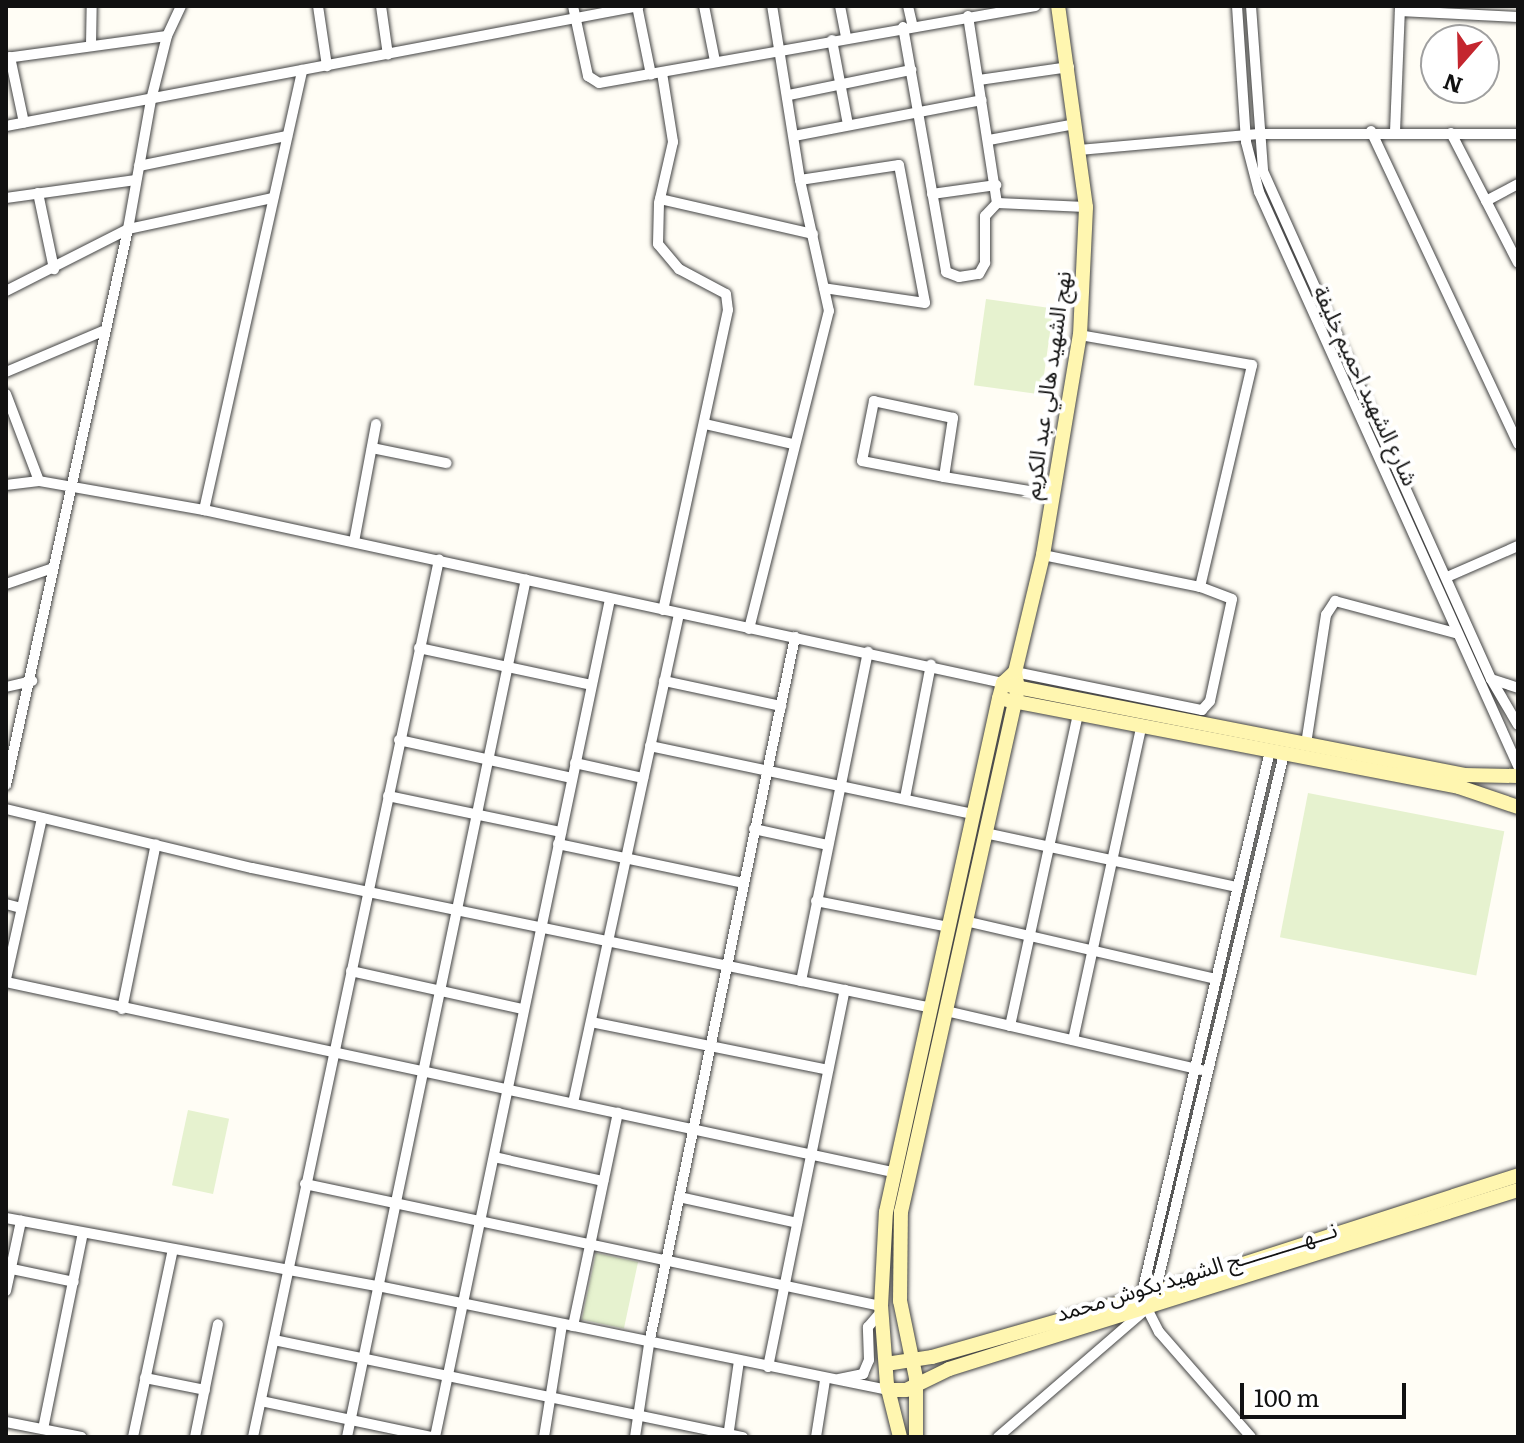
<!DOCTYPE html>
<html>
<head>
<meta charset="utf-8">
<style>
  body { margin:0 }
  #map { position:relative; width:1524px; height:1443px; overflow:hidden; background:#fffdf5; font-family:Literata,"Noto Sans Arabic",serif }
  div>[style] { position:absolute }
  .pitch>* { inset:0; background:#e6f2cf; transform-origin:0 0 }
  .roads { filter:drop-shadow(0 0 2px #444) drop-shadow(0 0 2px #444) }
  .street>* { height:10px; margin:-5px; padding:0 5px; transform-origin:5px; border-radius:5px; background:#fff }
  .secondary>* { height:14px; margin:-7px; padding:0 7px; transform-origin:7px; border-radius:7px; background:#fff6b0 }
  span { translate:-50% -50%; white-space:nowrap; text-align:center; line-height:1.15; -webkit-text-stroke:8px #fff; paint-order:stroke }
  .street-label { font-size:22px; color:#111 }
  .frame { position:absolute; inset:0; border:8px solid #111; pointer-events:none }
  .north { position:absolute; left:1420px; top:24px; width:80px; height:80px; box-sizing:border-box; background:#fff; border:2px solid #a0a0a0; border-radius:50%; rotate:200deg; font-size:22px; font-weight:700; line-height:32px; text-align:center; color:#111 }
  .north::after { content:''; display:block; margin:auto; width:28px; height:36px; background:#c4262e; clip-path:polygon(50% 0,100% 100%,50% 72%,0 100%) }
  .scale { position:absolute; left:1240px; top:1383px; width:166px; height:36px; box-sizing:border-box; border:4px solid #111; border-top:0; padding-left:10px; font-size:24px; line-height:28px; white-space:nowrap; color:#111; -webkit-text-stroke:6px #fff; paint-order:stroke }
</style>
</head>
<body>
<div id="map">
  <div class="pitch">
    <div style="left:986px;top:299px;width:68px;height:87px;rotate:8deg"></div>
    <div style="left:1308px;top:793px;width:200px;height:147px;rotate:11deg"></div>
    <div style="left:188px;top:1110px;width:42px;height:77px;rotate:12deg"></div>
    <div style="left:596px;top:1253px;width:43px;height:68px;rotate:12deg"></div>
  </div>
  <div class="roads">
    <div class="street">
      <div style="left:318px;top:6px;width:61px;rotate:81.5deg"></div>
      <div style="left:381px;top:6px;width:49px;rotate:81.9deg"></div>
      <div style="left:573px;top:6px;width:72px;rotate:77.9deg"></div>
      <div style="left:588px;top:76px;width:13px;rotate:32deg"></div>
      <div style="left:599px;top:83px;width:443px;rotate:-10deg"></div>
      <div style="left:637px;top:6px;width:70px;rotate:78.5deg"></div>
      <div style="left:704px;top:6px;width:56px;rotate:78.7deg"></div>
      <div style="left:840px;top:6px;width:33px;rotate:79deg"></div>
      <div style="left:908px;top:6px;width:18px;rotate:77deg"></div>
      <div style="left:1237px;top:6px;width:136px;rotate:86.2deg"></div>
      <div style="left:1246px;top:142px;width:52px;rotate:75.4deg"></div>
      <div style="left:1259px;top:192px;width:630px;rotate:65.71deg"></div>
      <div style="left:1251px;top:6px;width:165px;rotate:85.8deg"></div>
      <div style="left:1263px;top:171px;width:557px;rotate:65.83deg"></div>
      <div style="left:1491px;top:679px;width:53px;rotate:59.6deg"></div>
      <div style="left:1400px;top:11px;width:118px;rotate:2.9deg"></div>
      <div style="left:968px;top:16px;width:189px;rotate:81.2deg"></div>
      <div style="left:903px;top:27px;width:249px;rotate:80deg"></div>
      <div style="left:946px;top:272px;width:14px;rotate:21deg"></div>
      <div style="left:959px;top:277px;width:20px;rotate:-9deg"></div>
      <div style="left:979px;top:274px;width:13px;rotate:-61deg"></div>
      <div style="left:985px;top:263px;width:47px;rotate:-90deg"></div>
      <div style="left:985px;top:216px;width:18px;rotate:-47deg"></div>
      <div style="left:997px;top:203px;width:89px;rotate:2.6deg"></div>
      <div style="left:832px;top:40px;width:86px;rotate:79.3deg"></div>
      <div style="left:91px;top:45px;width:39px;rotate:-89deg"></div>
      <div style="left:10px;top:57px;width:67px;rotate:78deg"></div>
      <div style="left:6px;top:58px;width:162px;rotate:-7.8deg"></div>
      <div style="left:662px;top:73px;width:70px;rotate:80.9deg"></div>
      <div style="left:673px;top:142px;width:63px;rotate:102.9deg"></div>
      <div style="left:659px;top:203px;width:41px;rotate:91.4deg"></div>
      <div style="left:658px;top:244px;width:33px;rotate:50deg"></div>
      <div style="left:679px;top:269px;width:53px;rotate:28deg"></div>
      <div style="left:726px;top:294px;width:16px;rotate:83deg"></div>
      <div style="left:728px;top:310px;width:307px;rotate:102.2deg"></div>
      <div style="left:979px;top:80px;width:91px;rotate:-8.2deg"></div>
      <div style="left:789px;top:95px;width:125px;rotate:-11.6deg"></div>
      <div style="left:6px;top:126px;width:644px;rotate:-10.73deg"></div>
      <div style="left:1371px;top:131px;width:346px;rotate:64.8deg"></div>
      <div style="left:1395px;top:132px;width:126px;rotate:-87.7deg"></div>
      <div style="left:1451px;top:133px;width:146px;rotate:62.7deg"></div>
      <div style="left:794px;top:136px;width:191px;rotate:-10.8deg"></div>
      <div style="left:989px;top:140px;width:87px;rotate:-10.5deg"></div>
      <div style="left:1079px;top:150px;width:180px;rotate:-5.1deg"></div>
      <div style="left:1258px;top:134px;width:260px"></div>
      <div style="left:139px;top:166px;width:151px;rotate:-11.5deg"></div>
      <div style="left:800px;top:180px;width:100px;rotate:-8.6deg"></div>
      <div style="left:899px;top:165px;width:140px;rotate:79.3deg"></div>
      <div style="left:925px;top:303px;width:102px;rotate:-171.6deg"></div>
      <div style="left:38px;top:193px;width:78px;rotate:78.1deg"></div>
      <div style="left:932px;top:194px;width:65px;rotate:-8deg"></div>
      <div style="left:6px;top:198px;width:131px;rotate:-7.9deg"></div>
      <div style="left:660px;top:199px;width:157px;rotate:12.9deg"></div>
      <div style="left:1486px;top:201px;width:36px;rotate:-28deg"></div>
      <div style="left:6px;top:291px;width:137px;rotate:-26.9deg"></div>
      <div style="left:128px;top:229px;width:148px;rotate:-12.1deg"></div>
      <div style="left:6px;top:372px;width:105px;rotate:-22.9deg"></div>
      <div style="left:6px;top:394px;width:93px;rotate:69.2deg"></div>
      <div style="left:705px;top:424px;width:90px;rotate:12.8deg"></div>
      <div style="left:372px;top:448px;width:76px;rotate:11.5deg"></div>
      <div style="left:944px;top:477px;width:60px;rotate:-81.3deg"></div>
      <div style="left:953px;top:418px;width:81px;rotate:-167.9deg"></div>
      <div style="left:874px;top:401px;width:61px;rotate:101.3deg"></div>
      <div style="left:862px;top:461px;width:84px;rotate:11deg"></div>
      <div style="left:944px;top:477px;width:111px;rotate:9.3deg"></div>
      <div style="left:6px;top:485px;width:33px;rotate:-7deg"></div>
      <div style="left:39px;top:481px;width:168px;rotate:10deg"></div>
      <div style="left:204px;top:510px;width:818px;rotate:12.22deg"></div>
      <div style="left:204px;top:510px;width:451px;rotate:-77.4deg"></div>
      <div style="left:354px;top:542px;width:120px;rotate:-79.4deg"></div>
      <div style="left:1043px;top:555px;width:160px;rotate:11.5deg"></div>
      <div style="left:1200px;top:587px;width:228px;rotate:-76.8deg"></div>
      <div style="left:1252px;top:365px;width:175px;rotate:-170.1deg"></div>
      <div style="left:1447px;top:577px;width:77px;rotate:-23.6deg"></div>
      <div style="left:6px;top:584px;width:50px;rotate:-18.8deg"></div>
      <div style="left:749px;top:629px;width:328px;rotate:-75.9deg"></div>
      <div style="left:829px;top:311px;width:134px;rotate:-102.5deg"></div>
      <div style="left:800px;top:180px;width:176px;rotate:-99.1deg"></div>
      <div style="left:419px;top:648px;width:176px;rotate:12.1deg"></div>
      <div style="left:1015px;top:672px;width:191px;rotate:11.5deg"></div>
      <div style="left:1202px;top:710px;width:12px;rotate:-48deg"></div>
      <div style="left:1210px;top:701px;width:104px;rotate:-77.8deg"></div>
      <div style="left:1232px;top:599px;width:34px;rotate:-159deg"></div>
      <div style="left:1491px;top:679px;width:28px;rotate:18deg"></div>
      <div style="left:664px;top:681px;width:120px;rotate:12.1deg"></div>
      <div style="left:6px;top:687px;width:27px;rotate:-13deg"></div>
      <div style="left:399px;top:740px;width:177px;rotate:12.4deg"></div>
      <div style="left:1306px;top:744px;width:131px;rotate:-81.2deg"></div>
      <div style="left:1326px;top:615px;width:17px;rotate:-57deg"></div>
      <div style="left:1335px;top:601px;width:124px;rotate:14.9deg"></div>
      <div style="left:650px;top:746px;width:331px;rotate:11.9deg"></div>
      <div style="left:575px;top:763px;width:70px;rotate:12.4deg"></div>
      <div style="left:6px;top:785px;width:569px;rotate:-77.62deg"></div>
      <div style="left:128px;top:229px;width:131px;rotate:-79.9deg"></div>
      <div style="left:151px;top:100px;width:66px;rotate:-76deg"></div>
      <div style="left:167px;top:36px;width:33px;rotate:-65deg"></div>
      <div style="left:388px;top:796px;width:177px;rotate:11.8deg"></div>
      <div style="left:905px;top:798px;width:136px;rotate:-79deg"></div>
      <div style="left:6px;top:809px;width:253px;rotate:13.5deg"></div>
      <div style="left:252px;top:868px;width:694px;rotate:11.63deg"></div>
      <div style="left:754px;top:829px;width:76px;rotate:12.2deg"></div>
      <div style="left:985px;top:833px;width:258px;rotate:12.1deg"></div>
      <div style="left:558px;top:844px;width:189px;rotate:11.9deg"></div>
      <div style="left:816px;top:901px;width:136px;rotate:11.1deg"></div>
      <div style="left:6px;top:904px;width:16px;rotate:15deg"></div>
      <div style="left:965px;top:921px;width:258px;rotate:13deg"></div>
      <div style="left:351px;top:971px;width:176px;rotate:12.5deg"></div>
      <div style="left:6px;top:979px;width:165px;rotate:-77.4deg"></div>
      <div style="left:801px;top:981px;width:336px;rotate:-78.5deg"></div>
      <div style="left:6px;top:982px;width:906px;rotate:12.1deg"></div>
      <div style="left:122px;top:1009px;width:168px;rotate:-78.4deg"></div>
      <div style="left:946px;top:1011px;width:262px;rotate:13deg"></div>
      <div style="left:591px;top:1022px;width:242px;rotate:11.4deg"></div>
      <div style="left:1010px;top:1026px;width:318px;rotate:-77.7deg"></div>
      <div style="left:1073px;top:1040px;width:320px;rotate:-77.7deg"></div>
      <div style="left:573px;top:1103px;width:500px;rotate:-77.77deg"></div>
      <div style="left:494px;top:1157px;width:112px;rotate:12.4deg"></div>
      <div style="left:305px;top:1184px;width:589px;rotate:11.96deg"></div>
      <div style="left:679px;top:1197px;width:121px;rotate:12.4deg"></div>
      <div style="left:6px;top:1218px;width:378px;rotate:10.4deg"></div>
      <div style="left:378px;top:1286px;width:520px;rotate:11.53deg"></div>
      <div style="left:12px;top:1269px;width:63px;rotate:11.8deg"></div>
      <div style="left:6px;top:1291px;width:72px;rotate:-77.9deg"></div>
      <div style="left:1154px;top:1297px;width:558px;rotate:-76.54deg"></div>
      <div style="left:573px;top:1326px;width:218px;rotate:-78.1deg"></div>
      <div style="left:274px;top:1340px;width:479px;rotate:11.7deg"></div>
      <div style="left:768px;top:1367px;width:385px;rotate:-78.5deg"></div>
      <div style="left:145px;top:1378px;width:61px;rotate:11.3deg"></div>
      <div style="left:839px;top:1379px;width:25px;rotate:-12deg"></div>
      <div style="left:863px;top:1374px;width:15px;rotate:-67deg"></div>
      <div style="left:869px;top:1360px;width:33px;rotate:-92deg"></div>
      <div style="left:868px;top:1327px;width:21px;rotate:-49deg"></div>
      <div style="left:261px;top:1401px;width:175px;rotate:11.9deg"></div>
      <div style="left:6px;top:1422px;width:77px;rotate:11.2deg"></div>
      <div style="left:43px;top:1429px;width:200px;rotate:-78.5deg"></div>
      <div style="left:133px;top:1437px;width:192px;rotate:-78deg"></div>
      <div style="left:195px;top:1437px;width:115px;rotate:-78.5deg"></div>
      <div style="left:253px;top:1437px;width:897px;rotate:-78.03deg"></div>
      <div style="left:347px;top:1437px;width:876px;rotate:-78.22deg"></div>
      <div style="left:435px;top:1437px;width:856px;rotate:-78.2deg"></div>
      <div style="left:544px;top:1437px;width:114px;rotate:-80.9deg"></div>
      <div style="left:635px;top:1437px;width:94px;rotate:-81.4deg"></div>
      <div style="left:649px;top:1344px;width:722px;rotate:-78.33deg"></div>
      <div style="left:728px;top:1437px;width:77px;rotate:-81.8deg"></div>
      <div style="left:816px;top:1437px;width:58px;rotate:-81deg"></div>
      <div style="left:998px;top:1437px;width:194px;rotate:-40.8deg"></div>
      <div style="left:1251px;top:1437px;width:140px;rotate:-131.2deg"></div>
      <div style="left:1159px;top:1332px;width:39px;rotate:-117deg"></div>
      <div style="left:1141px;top:1297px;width:561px;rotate:-76.71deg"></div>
    </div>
    <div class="secondary">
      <div style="left:1011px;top:686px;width:462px;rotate:11.1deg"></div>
      <div style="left:1464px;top:775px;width:54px;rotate:1.1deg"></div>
      <div style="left:1007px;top:700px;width:460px;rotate:10.9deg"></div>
      <div style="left:1459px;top:787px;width:62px;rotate:18.7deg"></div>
      <div style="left:886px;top:1364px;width:47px;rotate:-8.7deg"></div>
      <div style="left:932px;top:1357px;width:217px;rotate:-16deg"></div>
      <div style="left:1141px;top:1297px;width:396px;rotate:-17.9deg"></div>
      <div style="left:888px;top:1390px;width:18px"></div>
      <div style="left:906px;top:1390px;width:48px;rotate:-26deg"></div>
      <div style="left:949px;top:1369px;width:596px;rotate:-17.46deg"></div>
      <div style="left:900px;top:1437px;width:54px;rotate:-104deg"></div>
      <div style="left:887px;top:1385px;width:79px;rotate:-94.3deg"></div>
      <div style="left:881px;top:1306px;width:94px;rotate:-87deg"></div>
      <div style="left:886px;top:1212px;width:526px;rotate:-77.6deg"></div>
      <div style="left:999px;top:698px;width:16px;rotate:-75deg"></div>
      <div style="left:1003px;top:683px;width:16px;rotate:-43deg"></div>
      <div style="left:916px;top:1437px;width:59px;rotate:-90deg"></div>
      <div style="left:916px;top:1378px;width:79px;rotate:-101.7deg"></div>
      <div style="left:900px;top:1301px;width:89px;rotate:-89.4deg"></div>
      <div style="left:901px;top:1212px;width:537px;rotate:-77.41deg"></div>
      <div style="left:1018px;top:688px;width:16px;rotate:-101deg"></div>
      <div style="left:1015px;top:672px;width:120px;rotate:-76.5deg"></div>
      <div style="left:1043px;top:555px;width:223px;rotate:-80.5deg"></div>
      <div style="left:1080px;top:335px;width:128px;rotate:-87.3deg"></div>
      <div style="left:1086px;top:207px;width:203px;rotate:-97.9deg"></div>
    </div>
  </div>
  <div class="street-label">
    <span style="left:1046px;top:385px;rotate:-82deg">نهج الشهيد هالي عبد الكريم</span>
    <span style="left:1367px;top:385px;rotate:65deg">شارع الشهيد احميم خليفة</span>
    <span style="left:1196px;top:1270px;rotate:-17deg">نـــهـــــــــــج الشهيد بكوش محمد</span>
  </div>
  <div class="frame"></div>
  <div class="north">N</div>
  <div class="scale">100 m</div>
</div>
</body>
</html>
